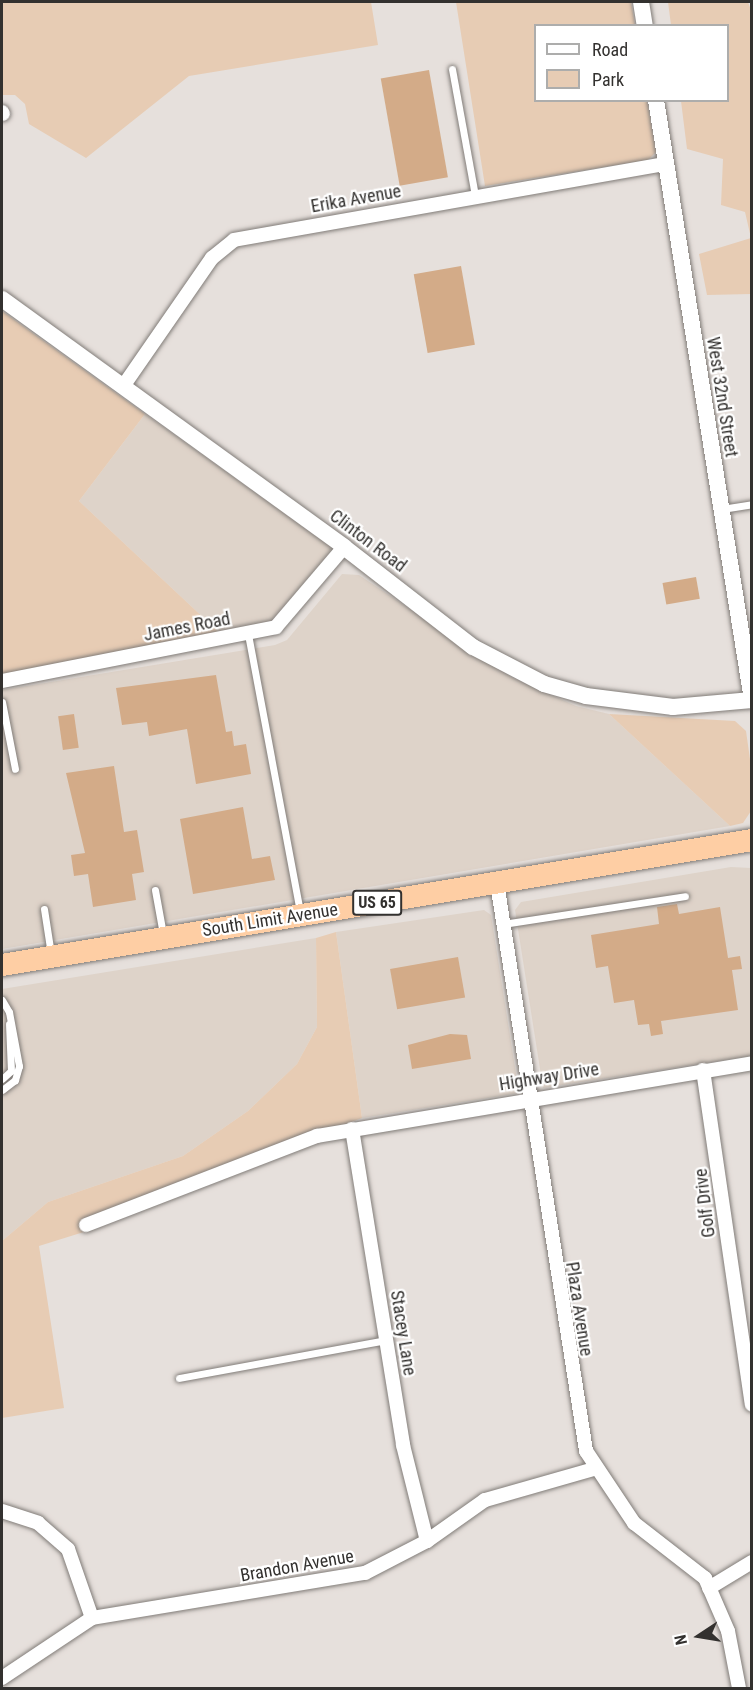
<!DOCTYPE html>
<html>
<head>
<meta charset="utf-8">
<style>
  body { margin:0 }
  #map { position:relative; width:753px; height:1690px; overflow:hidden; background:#e6e0dc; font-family:"Roboto Condensed",sans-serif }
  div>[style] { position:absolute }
  .built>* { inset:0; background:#ded3c9 }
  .green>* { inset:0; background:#e7ccb4 }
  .building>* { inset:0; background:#d3ab88; transform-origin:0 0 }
  .roads { filter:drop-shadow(0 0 2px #817c78) drop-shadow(0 0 2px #817c78) }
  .service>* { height:7px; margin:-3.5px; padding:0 3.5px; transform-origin:3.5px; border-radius:3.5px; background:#fff }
  .minor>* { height:14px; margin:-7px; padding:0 7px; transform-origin:7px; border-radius:7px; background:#fff }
  .tertiary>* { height:16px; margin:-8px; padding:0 8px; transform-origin:8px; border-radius:8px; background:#fff }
  .trunk>* { height:22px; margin:-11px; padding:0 11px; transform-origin:11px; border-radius:11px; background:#fecea4 }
  span { translate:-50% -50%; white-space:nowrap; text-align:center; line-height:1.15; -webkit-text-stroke:4.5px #fff; paint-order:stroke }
  .shield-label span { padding:2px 4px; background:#fff; border:2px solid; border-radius:4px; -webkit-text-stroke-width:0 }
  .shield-label { font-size:16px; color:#33312f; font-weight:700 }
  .street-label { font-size:18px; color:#33312f }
  .frame { position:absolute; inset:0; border:3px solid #33312f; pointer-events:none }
  .legend { position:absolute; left:534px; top:24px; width:195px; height:78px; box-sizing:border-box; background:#fff; border:2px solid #adadac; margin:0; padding:8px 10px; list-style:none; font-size:18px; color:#33312f }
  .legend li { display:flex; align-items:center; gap:12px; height:30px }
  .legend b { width:30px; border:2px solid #adadac }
  .north { position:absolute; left:669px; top:1606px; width:60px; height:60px; -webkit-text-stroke:4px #fff; paint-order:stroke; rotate:258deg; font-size:16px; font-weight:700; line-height:24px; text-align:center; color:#33312f }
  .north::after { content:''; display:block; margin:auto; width:21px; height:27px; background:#33312f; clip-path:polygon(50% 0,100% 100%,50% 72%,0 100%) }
</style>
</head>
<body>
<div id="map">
  <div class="built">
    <div style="clip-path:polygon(145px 414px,330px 546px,331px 558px,279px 625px,224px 637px,79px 501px)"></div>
    <div style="clip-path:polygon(342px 574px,359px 575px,511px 677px,576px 706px,609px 714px,730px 826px,2px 949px,2px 690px,275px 645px,287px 640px)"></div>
    <div style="clip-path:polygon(731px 867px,751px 868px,751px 1056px,543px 1088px,515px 910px,521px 902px)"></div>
    <div style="clip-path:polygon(484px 910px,491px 915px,519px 1093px,362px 1118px,336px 932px)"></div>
    <div style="clip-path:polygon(316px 938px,317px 1027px,297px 1064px,248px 1111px,183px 1156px,48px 1202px,2px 1241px,2px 989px)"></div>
  </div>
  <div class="green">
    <div style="clip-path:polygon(2px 2px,371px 2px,378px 45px,189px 76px,86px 158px,29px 124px,25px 104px,15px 95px,2px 95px)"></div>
    <div style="clip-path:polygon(456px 2px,631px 2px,635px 25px,536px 26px,536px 100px,647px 101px,656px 152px,648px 160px,485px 186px)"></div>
    <div style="clip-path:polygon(668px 2px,748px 2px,751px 10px,751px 294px,707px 295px,699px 254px,751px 238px,745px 212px,721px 205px,723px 159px,687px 149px,681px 101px,728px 100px,728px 26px,671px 25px)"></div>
    <div style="clip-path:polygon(2px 311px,145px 414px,79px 501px,224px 637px,2px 675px)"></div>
    <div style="clip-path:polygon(609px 714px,735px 721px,746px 731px,751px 766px,751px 811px,743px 823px,730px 826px)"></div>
    <div style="clip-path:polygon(336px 932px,362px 1118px,87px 1222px,87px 1231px,39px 1246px,64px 1408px,2px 1418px,2px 1241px,48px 1202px,183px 1156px,248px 1111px,297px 1064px,317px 1027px,316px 938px)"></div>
  </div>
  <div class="building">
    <div style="left:429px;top:70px;width:109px;height:49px;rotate:80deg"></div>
    <div style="left:461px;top:266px;width:80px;height:48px;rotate:80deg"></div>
    <div style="left:696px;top:577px;width:22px;height:34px;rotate:80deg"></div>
    <div style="clip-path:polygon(216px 675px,226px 732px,232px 731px,234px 746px,246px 744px,251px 774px,196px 784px,187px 729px,149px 736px,147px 722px,122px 725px,116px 688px)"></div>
    <div style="left:74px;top:714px;width:34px;height:16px;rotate:82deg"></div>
    <div style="clip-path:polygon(114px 766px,124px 832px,137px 830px,144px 872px,132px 874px,136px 900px,93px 907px,88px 874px,74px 876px,71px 855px,85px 853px,66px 773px)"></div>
    <div style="clip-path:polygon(243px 807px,252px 859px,270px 856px,275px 880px,193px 894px,180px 819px)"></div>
    <div style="clip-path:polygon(677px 904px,679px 914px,720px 907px,728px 958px,740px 956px,742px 969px,732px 970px,738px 1010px,661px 1021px,663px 1034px,651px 1036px,649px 1024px,638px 1025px,634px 1000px,614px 1003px,608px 966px,596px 968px,591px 935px,659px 924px,657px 907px)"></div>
    <div style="left:458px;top:957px;width:41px;height:69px;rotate:80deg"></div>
    <div style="clip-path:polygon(450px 1034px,467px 1035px,471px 1059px,412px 1069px,408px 1045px)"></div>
  </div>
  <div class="roads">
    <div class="service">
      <div style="left:452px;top:69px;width:129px;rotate:79.7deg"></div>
      <div style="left:722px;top:509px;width:30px;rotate:-9deg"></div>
      <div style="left:248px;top:634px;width:284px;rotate:79.4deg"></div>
      <div style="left:2px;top:702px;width:68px;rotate:79deg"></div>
      <div style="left:155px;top:890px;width:45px;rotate:79.7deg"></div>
      <div style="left:44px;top:909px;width:46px;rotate:81.2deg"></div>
      <div style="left:503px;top:924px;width:184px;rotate:-8.7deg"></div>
      <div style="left:2px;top:1000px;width:14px;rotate:60deg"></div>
      <div style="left:9px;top:1012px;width:55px;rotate:79.5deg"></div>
      <div style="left:19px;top:1066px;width:15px;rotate:106deg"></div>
      <div style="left:15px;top:1080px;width:16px;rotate:142deg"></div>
      <div style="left:2px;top:1079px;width:12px;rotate:-42deg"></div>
      <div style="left:11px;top:1071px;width:47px;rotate:-92.4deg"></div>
      <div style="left:179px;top:1378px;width:210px;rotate:-10.4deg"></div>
    </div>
    <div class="minor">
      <div style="left:2px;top:112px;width:2px;rotate:63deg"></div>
      <div style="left:124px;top:385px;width:155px;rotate:-55.3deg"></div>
      <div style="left:212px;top:258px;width:28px;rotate:-39deg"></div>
      <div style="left:234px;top:240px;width:438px;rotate:-10deg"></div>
      <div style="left:2px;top:681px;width:279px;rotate:-11.1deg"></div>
      <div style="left:276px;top:627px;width:105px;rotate:-49.6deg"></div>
      <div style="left:497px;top:883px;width:575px;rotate:81.09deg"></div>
      <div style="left:586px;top:1451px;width:87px;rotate:56.3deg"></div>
      <div style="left:634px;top:1523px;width:90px;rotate:37.8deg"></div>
      <div style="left:705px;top:1578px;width:58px;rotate:66.5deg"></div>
      <div style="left:728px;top:1631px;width:58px;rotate:79.1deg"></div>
      <div style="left:703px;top:1070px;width:338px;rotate:81.7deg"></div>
      <div style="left:352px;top:1129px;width:320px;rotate:80.8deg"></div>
      <div style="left:403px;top:1445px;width:99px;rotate:76deg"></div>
      <div style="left:86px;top:1225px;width:248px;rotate:-21.1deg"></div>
      <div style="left:317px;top:1136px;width:441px;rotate:-9.5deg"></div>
      <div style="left:2px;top:1511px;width:38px;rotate:18deg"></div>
      <div style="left:38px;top:1523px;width:40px;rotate:41deg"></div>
      <div style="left:68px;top:1549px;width:73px;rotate:70.8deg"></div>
      <div style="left:709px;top:1588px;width:50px;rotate:-31.2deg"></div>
      <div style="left:2px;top:1678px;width:108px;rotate:-33.7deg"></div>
      <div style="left:92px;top:1618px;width:277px;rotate:-9.4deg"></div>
      <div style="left:365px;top:1573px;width:70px;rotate:-27.3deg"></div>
      <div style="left:427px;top:1541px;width:71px;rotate:-35.3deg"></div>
      <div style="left:485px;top:1500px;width:113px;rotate:-15.9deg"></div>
    </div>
    <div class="tertiary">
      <div style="left:641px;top:2px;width:24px;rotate:81deg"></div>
      <div style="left:656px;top:100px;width:608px;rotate:80.91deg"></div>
      <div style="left:2px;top:299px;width:422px;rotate:35.9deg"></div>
      <div style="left:344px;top:547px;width:163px;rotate:37.8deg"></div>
      <div style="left:473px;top:647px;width:80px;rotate:27.5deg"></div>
      <div style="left:544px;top:684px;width:44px;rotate:15.9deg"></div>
      <div style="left:586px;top:696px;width:88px;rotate:7.2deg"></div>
      <div style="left:673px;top:707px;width:79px;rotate:-5.1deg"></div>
    </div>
    <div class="trunk">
      <div style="left:2px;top:965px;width:760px;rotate:-9.46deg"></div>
    </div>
  </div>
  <div class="shield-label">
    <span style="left:377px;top:903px">US 65</span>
  </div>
  <div class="street-label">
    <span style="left:356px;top:199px;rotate:-10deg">Erika Avenue</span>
    <span style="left:722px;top:397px;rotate:81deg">West 32nd Street</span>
    <span style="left:368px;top:541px;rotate:37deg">Clinton Road</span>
    <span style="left:187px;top:627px;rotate:-11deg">James Road</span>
    <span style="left:270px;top:920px;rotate:-9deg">South Limit Avenue</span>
    <span style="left:549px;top:1077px;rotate:-9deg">Highway Drive</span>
    <span style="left:705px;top:1203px;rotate:-97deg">Golf Drive</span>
    <span style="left:579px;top:1309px;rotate:81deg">Plaza Avenue</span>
    <span style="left:403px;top:1333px;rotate:81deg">Stacey Lane</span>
    <span style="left:297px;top:1566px;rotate:-10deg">Brandon Avenue</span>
  </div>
  <div class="frame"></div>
  <ul class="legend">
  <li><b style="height:8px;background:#fff"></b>Road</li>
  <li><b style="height:16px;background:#e7ccb4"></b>Park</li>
  </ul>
  <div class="north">N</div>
</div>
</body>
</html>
